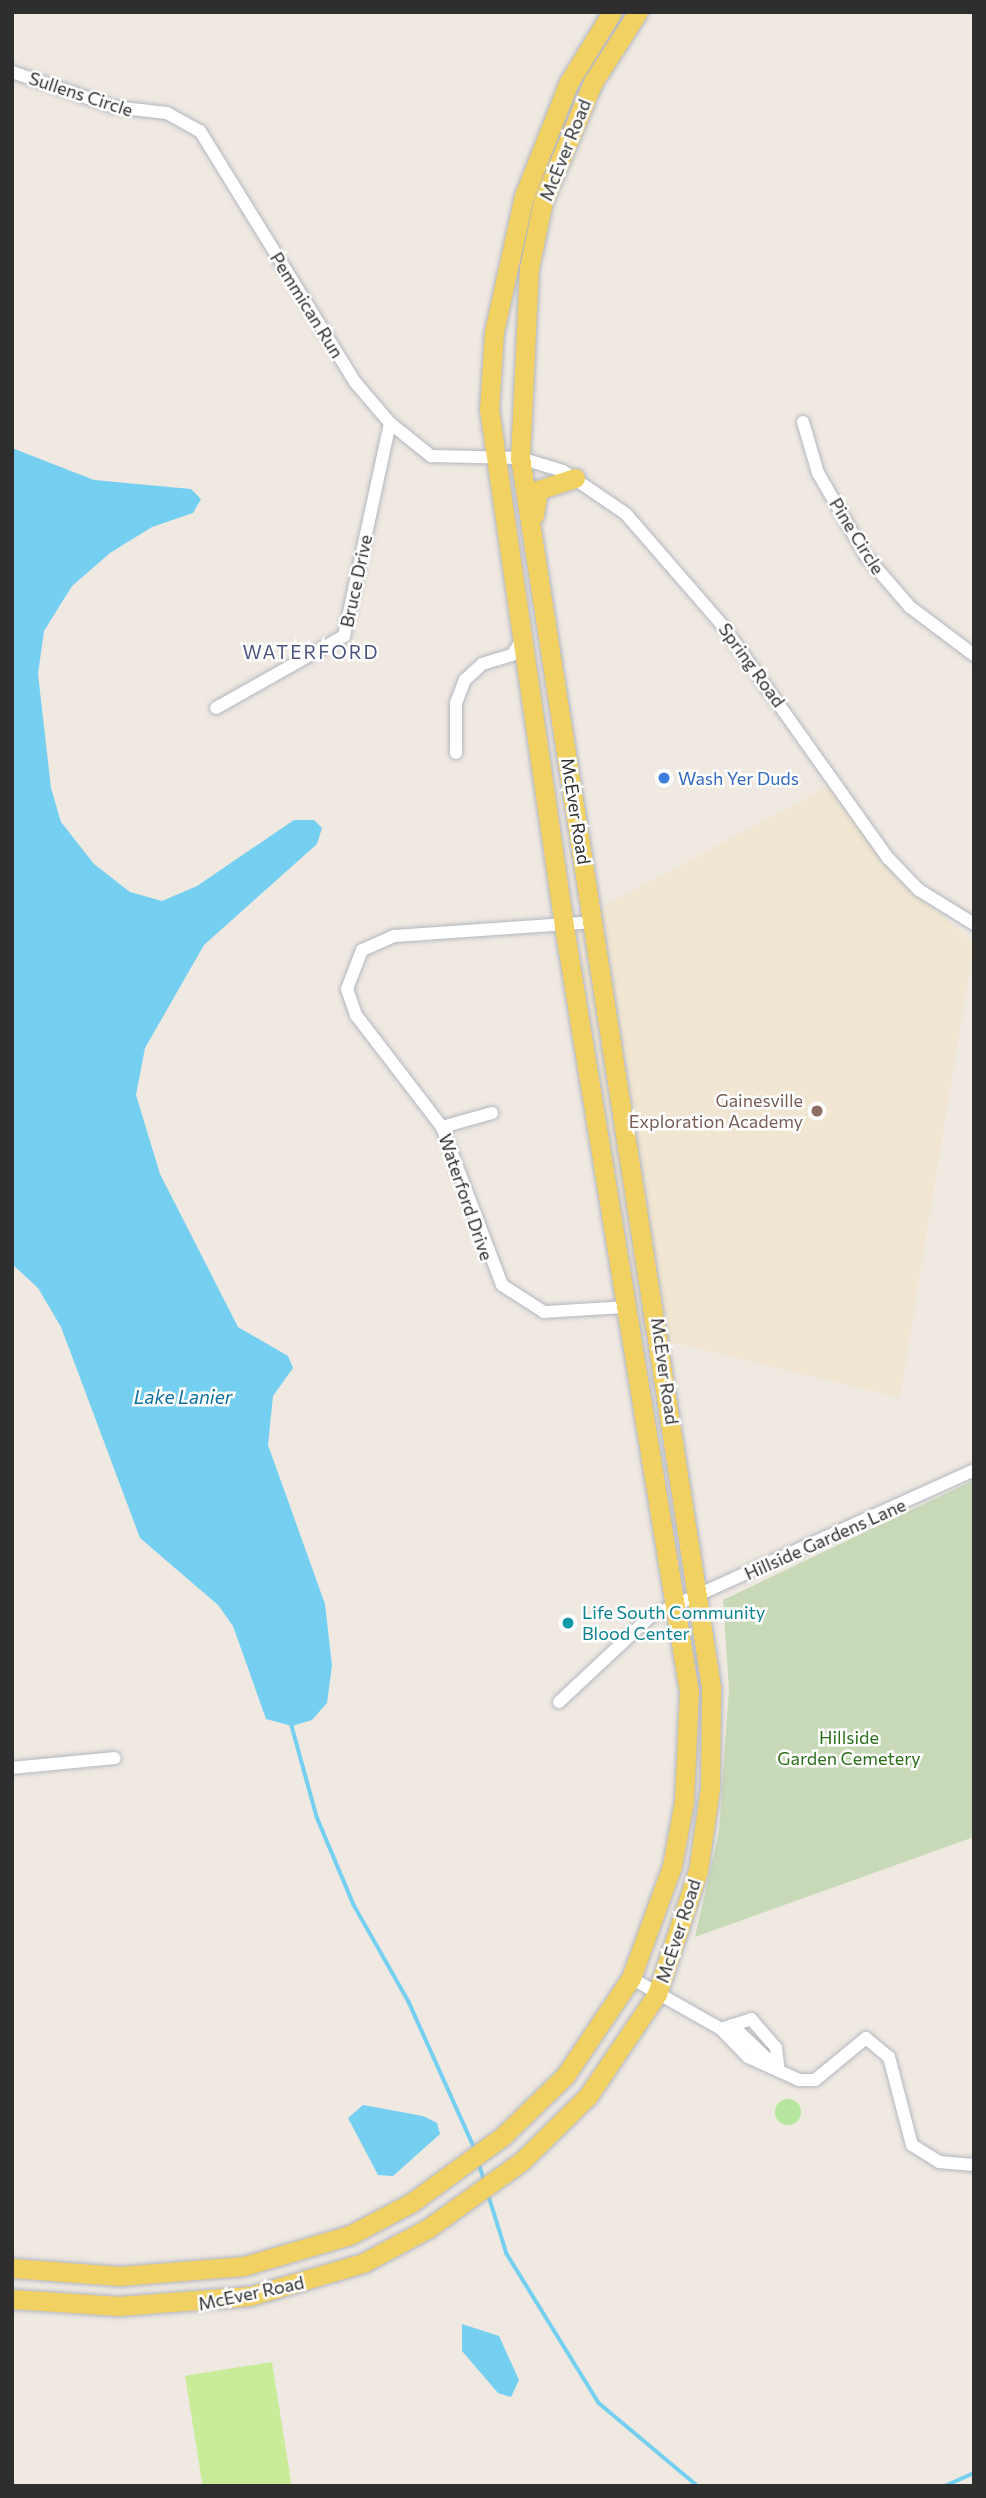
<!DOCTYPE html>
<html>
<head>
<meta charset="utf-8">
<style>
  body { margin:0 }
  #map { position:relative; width:986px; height:2498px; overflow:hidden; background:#efe9e1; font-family:Commissioner,sans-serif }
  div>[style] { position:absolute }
  .education>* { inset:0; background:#f0e6d1 }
  .green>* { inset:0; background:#b6e59e }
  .round { border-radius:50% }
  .cemetery>* { inset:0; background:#c8d9b8 }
  .pitch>* { inset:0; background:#c9ec9a; transform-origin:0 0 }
  .water>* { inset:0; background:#75cff0 }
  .stream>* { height:3.5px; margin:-1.75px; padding:0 1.75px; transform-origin:1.75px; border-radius:1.75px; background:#75cff0 }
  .roads { filter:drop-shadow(0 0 2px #b4b7c1) drop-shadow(0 0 2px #b4b7c1) }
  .street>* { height:12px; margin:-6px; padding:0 6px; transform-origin:6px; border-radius:6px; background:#fff }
  .primary>* { height:19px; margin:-9.5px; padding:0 9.5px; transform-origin:9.5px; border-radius:9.5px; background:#f2d163 }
  .dots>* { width:19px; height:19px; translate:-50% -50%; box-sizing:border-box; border:4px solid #fff; border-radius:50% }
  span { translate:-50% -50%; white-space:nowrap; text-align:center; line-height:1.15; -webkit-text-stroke:5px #fff; paint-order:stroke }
  .street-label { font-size:18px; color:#2e2e2e }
  .shop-label { font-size:18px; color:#366cbe }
  .left { translate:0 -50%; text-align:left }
  .education-label { font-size:18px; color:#785e54 }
  .right { translate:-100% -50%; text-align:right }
  .culture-label { font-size:18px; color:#0d838f }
  .park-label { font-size:18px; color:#2c6e1b }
  .neighbourhood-label { font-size:19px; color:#4d5680; letter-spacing:2px }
  .water-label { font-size:19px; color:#0d6fa3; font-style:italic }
  .frame { position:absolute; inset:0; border:14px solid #2e2e2e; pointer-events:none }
</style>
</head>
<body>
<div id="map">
  <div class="education">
    <div style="clip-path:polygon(833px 784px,897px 878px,974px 943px,900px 1398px,639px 1334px,576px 921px)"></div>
  </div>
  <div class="green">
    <div class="round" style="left:775px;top:2099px;width:26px;height:26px"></div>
  </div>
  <div class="cemetery">
    <div style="clip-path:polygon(974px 1480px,974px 1837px,695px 1937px,719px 1832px,729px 1689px,723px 1600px)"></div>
  </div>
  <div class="pitch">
    <div style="left:272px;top:2362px;width:125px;height:88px;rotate:81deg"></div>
  </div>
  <div class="water">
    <div style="clip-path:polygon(12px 448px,94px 480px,191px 489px,201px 499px,193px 513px,152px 527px,110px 553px,72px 586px,44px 631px,38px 674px,51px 788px,61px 822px,94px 864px,130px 892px,162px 901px,197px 886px,294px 820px,314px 820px,322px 828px,317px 844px,204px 945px,145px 1048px,136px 1095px,160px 1174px,238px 1327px,288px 1356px,293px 1368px,273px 1396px,268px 1445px,325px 1604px,332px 1665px,327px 1703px,312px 1720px,292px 1726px,266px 1719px,233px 1626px,218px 1605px,140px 1538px,61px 1327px,38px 1288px,12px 1264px)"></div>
    <div style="clip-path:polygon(363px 2105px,423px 2116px,437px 2123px,440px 2134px,393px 2176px,378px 2175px,348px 2118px)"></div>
    <div style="clip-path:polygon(462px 2324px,499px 2336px,519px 2380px,511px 2397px,498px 2393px,462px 2351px)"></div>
  </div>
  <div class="stream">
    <div style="left:292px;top:1726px;width:94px;rotate:74.6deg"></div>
    <div style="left:317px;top:1817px;width:95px;rotate:67.2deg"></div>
    <div style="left:354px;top:1905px;width:112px;rotate:60.4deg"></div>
    <div style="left:409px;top:2002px;width:161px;rotate:65.8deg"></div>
    <div style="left:479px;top:2163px;width:17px;rotate:73deg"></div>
    <div style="left:488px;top:2193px;width:64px;rotate:72.7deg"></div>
    <div style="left:507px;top:2254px;width:175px;rotate:58.3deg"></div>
    <div style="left:599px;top:2403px;width:129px;rotate:40deg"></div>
    <div style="left:945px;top:2486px;width:32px;rotate:-24deg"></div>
  </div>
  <div class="roads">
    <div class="street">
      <div style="left:12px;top:72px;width:108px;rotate:18.9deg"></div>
      <div style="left:114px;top:107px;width:53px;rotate:6.5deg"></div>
      <div style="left:167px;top:113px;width:38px;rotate:29deg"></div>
      <div style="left:200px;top:131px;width:295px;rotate:58.3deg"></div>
      <div style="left:355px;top:382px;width:54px;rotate:49.5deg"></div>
      <div style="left:390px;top:423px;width:53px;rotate:38.8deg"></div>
      <div style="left:431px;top:456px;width:89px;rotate:1.3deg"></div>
      <div style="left:520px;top:458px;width:45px;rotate:16.8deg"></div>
      <div style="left:563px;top:471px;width:76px;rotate:34.3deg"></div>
      <div style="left:626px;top:514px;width:148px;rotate:49.1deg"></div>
      <div style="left:723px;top:626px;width:285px;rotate:54.6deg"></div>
      <div style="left:888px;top:858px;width:45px;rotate:45.9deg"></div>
      <div style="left:919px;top:890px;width:65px;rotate:31.7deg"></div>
      <div style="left:803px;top:422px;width:53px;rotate:73.6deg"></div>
      <div style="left:818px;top:473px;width:96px;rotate:60deg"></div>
      <div style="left:866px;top:556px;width:67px;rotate:49.2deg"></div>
      <div style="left:910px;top:607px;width:80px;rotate:36.9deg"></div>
      <div style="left:216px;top:708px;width:147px;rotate:-29.4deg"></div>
      <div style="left:344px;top:636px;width:218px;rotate:-77.8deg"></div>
      <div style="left:456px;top:753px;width:50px;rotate:-90deg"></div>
      <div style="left:456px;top:703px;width:25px;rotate:-69deg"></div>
      <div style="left:465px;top:680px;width:23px;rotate:-43deg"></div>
      <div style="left:482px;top:664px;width:31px;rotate:-17deg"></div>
      <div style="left:512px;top:655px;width:18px;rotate:-56deg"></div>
      <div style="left:595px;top:922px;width:201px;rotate:176deg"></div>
      <div style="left:394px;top:936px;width:35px;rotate:156deg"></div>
      <div style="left:362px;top:950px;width:42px;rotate:111deg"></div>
      <div style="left:347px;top:989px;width:28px;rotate:71deg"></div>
      <div style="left:356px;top:1015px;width:141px;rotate:52.5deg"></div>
      <div style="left:442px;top:1127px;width:169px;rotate:69.2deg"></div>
      <div style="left:502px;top:1285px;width:50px;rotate:32.7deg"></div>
      <div style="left:544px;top:1312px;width:82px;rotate:-3.5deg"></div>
      <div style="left:442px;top:1127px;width:52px;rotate:-15.6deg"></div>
      <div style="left:559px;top:1702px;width:126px;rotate:-43.1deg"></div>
      <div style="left:651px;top:1616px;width:354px;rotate:-24.3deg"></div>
      <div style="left:12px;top:1768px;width:103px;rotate:-5.5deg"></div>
      <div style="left:631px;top:1978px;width:103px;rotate:29.5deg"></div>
      <div style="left:721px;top:2029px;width:39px;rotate:46deg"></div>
      <div style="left:748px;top:2057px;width:56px;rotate:24.3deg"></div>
      <div style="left:799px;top:2080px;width:16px"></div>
      <div style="left:815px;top:2080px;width:66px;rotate:-39.5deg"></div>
      <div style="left:866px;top:2038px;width:30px;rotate:40deg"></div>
      <div style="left:889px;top:2057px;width:91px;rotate:75.4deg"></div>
      <div style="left:912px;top:2145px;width:32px;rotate:32deg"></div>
      <div style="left:939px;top:2162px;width:35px;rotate:5deg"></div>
      <div style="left:732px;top:2025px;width:62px;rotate:43.7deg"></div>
      <div style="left:721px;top:2029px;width:32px;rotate:-18deg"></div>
      <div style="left:751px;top:2019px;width:38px;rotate:49deg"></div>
      <div style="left:776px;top:2048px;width:23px;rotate:83deg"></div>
    </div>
    <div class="primary">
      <div style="left:534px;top:515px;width:25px;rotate:-81deg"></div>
      <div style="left:538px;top:490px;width:39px;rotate:-18deg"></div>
      <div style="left:12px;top:2268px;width:108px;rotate:4.2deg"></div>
      <div style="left:120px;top:2276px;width:124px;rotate:-4.6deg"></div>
      <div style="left:244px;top:2266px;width:110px;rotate:-16.3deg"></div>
      <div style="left:350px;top:2235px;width:69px;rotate:-27.7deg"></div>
      <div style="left:411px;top:2203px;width:112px;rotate:-36deg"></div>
      <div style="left:502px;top:2137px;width:88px;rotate:-44.1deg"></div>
      <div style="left:565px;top:2076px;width:118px;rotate:-56deg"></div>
      <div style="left:631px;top:1978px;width:119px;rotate:-69.9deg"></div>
      <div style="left:672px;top:1866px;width:66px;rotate:-79.5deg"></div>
      <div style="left:684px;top:1801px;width:109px;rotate:-87.4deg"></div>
      <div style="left:689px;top:1692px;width:776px;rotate:-99.27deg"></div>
      <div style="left:564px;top:926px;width:522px;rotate:-98.25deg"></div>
      <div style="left:489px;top:409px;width:77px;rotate:-86.3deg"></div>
      <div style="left:494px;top:332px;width:139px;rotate:-77.6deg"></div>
      <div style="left:524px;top:196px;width:123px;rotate:-68.5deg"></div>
      <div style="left:569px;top:82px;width:82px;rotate:-58.4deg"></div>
      <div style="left:12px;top:2299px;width:107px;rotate:3.7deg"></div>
      <div style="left:119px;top:2306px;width:131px;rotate:-4.4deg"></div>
      <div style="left:250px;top:2296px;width:118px;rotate:-16.3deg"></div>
      <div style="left:363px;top:2263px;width:72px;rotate:-28deg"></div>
      <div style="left:427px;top:2229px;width:117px;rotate:-35.6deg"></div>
      <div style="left:522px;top:2161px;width:93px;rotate:-44.6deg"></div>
      <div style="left:588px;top:2096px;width:123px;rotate:-55.9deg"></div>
      <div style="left:657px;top:1994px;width:130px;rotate:-71.6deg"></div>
      <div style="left:698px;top:1871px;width:84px;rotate:-81.8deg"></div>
      <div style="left:710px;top:1788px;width:101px;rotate:-89.4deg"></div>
      <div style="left:711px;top:1687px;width:1244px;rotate:-98.83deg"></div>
      <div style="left:520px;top:458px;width:190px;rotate:-87.3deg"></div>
      <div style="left:529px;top:268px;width:68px;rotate:-78.2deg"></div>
      <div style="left:543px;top:201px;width:129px;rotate:-67.2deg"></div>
      <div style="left:593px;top:82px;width:83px;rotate:-57.3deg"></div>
    </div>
  </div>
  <div class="dots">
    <div style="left:664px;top:778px;background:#3f7fe0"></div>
    <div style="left:817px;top:1111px;background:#8d6e63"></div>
    <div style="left:568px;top:1623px;background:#0f9aa8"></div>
  </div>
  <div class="street-label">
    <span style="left:81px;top:94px;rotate:18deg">Sullens Circle</span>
    <span style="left:565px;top:150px;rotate:-68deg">McEver Road</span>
    <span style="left:307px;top:305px;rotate:58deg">Pemmican Run</span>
    <span style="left:857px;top:536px;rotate:58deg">Pine Circle</span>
    <span style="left:356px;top:581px;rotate:-78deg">Bruce Drive</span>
    <span style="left:752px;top:665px;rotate:54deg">Spring Road</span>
    <span style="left:576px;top:811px;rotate:81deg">McEver Road</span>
    <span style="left:466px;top:1197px;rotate:71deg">Waterford Drive</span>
    <span style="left:665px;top:1371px;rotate:82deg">McEver Road</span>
    <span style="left:825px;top:1539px;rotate:-24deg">Hillside Gardens Lane</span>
    <span style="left:678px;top:1931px;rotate:-72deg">McEver Road</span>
    <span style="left:251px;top:2293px;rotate:-12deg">McEver Road</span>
  </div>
  <div class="shop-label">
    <span class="left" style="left:678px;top:778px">Wash Yer Duds</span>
  </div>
  <div class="education-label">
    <span class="right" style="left:803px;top:1111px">Gainesville<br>Exploration Academy</span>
  </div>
  <div class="culture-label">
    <span class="left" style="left:582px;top:1623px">Life South Community<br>Blood Center</span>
  </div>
  <div class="park-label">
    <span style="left:849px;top:1748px">Hillside<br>Garden Cemetery</span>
  </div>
  <div class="neighbourhood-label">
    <span style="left:311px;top:652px">WATERFORD</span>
  </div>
  <div class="water-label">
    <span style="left:183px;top:1397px">Lake Lanier</span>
  </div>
  <div class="frame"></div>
</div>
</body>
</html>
